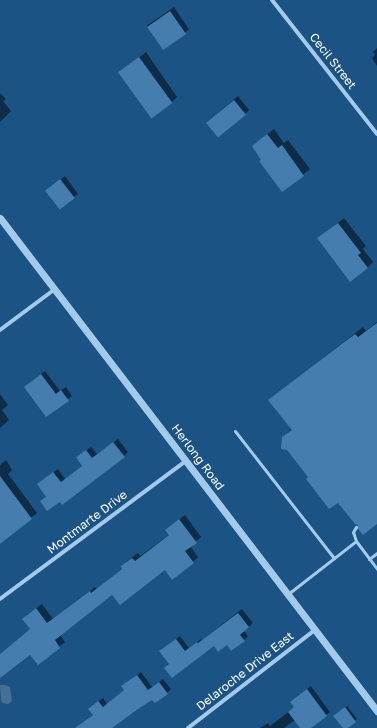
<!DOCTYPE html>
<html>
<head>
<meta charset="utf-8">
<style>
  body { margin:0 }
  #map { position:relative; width:377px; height:728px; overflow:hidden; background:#1c5385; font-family:"Golos Text",sans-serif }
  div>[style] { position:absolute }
  .water>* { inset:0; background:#466f93 }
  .shadow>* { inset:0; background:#0007; transform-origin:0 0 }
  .building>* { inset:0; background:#447dae; transform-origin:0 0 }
  .service>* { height:3px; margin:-1.5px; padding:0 1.5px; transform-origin:1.5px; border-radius:1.5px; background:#a3caeb }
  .minor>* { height:4px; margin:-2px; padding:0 2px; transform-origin:2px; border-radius:2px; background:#a3caeb }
  .tertiary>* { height:7px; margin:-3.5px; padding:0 3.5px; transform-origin:3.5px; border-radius:3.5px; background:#a3caeb }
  span { translate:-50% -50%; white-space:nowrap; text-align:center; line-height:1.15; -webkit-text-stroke:3px #1c5385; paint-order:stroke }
  .street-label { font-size:12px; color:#fff }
</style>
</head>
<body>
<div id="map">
  <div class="water">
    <div style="clip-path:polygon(0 685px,5px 685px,10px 687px,12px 701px,8px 704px,2px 703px,1px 700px)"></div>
  </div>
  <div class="shadow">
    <div style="left:174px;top:7px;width:27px;height:33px;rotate:56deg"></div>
    <div style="clip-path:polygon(377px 48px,377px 66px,372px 58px,375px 55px,373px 52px)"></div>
    <div style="clip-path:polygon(146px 52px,177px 97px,171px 103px,120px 73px)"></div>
    <div style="clip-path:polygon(0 93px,6px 99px,3px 101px,11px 111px,0 122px)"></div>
    <div style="clip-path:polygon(238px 96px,249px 110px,245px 114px,207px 122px)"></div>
    <div style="clip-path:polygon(274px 129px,284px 143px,288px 140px,310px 169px,282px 191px,253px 146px)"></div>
    <div style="clip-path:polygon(65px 176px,78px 194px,74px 197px,50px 187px)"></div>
    <div style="clip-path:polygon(344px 218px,366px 246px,363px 249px,373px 262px,367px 268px,318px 239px)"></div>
    <div style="clip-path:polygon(377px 322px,377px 523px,359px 524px,338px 501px,310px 477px,283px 438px,292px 429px,270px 400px,363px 327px,366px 331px)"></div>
    <div style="clip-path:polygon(45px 371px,60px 391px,66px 387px,72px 396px,46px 416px,29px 383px)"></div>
    <div style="clip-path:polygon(0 394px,8px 405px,2px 410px,9px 420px,0 428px)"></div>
    <div style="clip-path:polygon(118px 439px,128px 452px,124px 456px,60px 500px,41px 502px,47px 496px,42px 481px,58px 469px,65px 479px,83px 466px,81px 454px,91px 447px,97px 454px)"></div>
    <div style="clip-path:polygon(6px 460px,12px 470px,8px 474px,37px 513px,1px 542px,0 465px)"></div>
    <div style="clip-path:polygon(185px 515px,201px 537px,190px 546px,198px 557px,193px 562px,172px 578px,165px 569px,112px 594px,60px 635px,65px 642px,38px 664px,30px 654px,0 676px,0 654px,30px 629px,23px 619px,28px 614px,42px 604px,53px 619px,95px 587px,97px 589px,123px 568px,122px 566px,127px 561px,138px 553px,140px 556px,170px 534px,166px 530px)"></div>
    <div style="clip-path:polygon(242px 609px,253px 623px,244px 631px,248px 636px,244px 640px,214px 645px,170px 663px,165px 648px,180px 636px,189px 648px,201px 639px,202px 640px)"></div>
    <div style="clip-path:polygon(141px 672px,152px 687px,163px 679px,171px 689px,167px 693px,152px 698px,110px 728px,77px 728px,94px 714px,93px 705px,103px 698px,107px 704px,125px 690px,127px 683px)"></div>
    <div style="clip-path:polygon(311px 686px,330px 712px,326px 715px,310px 728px,301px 728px,295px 720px,284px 728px,260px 728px,268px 723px,270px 726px,295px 707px,296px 698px)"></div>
    <div style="clip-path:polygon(347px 706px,357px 719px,344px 728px,336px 714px)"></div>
  </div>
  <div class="building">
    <div style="left:170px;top:11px;width:28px;height:28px;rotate:55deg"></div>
    <div style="left:139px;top:57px;width:57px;height:26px;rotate:54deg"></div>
    <div style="left:234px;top:100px;width:19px;height:36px;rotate:51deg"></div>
    <div style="clip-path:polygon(267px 134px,278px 148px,282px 145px,304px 176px,282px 192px,259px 161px,261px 160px,252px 146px)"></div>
    <div style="left:60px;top:179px;width:24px;height:19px;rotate:52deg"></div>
    <div style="clip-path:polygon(338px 223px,361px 253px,358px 255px,368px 268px,350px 282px,317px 238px)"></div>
    <div style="clip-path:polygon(377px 323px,377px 524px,363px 535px,358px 529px,358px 525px,355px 524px,338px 503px,329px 509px,306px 479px,308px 477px,287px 450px,281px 449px,282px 437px,292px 430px,268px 400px,355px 334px,358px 337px)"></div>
    <div style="clip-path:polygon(41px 374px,56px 394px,61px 390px,69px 401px,46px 417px,24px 387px)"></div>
    <div style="clip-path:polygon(113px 442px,125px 457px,62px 505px,60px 502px,47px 511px,40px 501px,46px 497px,37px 484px,53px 472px,61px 482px,82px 466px,76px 457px,86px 450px,92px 458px)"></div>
    <div style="clip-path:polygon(0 476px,32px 519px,0 544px)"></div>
    <div style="clip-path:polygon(179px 519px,197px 543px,185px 551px,194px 563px,172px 580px,165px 570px,120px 605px,112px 595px,55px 640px,60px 648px,38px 665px,30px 655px,0 678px,0 654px,30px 629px,22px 619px,36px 608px,47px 623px,90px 591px,91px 593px,122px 569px,121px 566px,132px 558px,135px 561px,169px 535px,165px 530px)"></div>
    <div style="clip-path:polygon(238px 613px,249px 627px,240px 635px,245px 641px,231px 651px,227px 645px,218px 652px,214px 646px,172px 678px,164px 668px,169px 664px,159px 651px,176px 639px,185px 651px,197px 642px,198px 643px)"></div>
    <div style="clip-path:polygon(137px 675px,148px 690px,159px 682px,168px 694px,155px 703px,152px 700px,138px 709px,112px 728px,75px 728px,93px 715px,88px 709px,98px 701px,103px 707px,124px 690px,121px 686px)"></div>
    <div style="clip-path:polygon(307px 689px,327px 716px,311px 728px,300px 728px,288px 712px,294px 707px,290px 702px)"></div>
    <div style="clip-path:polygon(345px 707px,356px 722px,348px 728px,343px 728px,333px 716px)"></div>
  </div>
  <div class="service">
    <div style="left:235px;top:431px;width:161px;rotate:52.1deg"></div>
    <div style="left:356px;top:541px;width:9px;rotate:-108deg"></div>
    <div style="left:353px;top:532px;width:6px;rotate:-59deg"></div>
    <div style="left:369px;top:559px;width:10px;rotate:-37deg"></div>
    <div style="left:288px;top:594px;width:86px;rotate:-37.9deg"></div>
    <div style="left:356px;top:541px;width:35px;rotate:53deg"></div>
  </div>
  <div class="minor">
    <div style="left:272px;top:0;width:170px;rotate:51.9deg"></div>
    <div style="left:0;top:330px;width:69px;rotate:-36.7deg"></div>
    <div style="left:0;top:599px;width:232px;rotate:-36.6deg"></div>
    <div style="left:188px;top:728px;width:160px;rotate:-37.7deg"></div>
  </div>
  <div class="tertiary">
    <div style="left:0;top:218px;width:621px;rotate:52.59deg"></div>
  </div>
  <div class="street-label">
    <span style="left:333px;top:61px;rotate:52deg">Cecil Street</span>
    <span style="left:198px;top:457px;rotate:53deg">Herlong Road</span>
    <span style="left:87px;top:522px;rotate:-37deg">Montmarte Drive</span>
    <span style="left:245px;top:671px;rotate:-38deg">Delaroche Drive East</span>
  </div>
</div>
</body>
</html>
